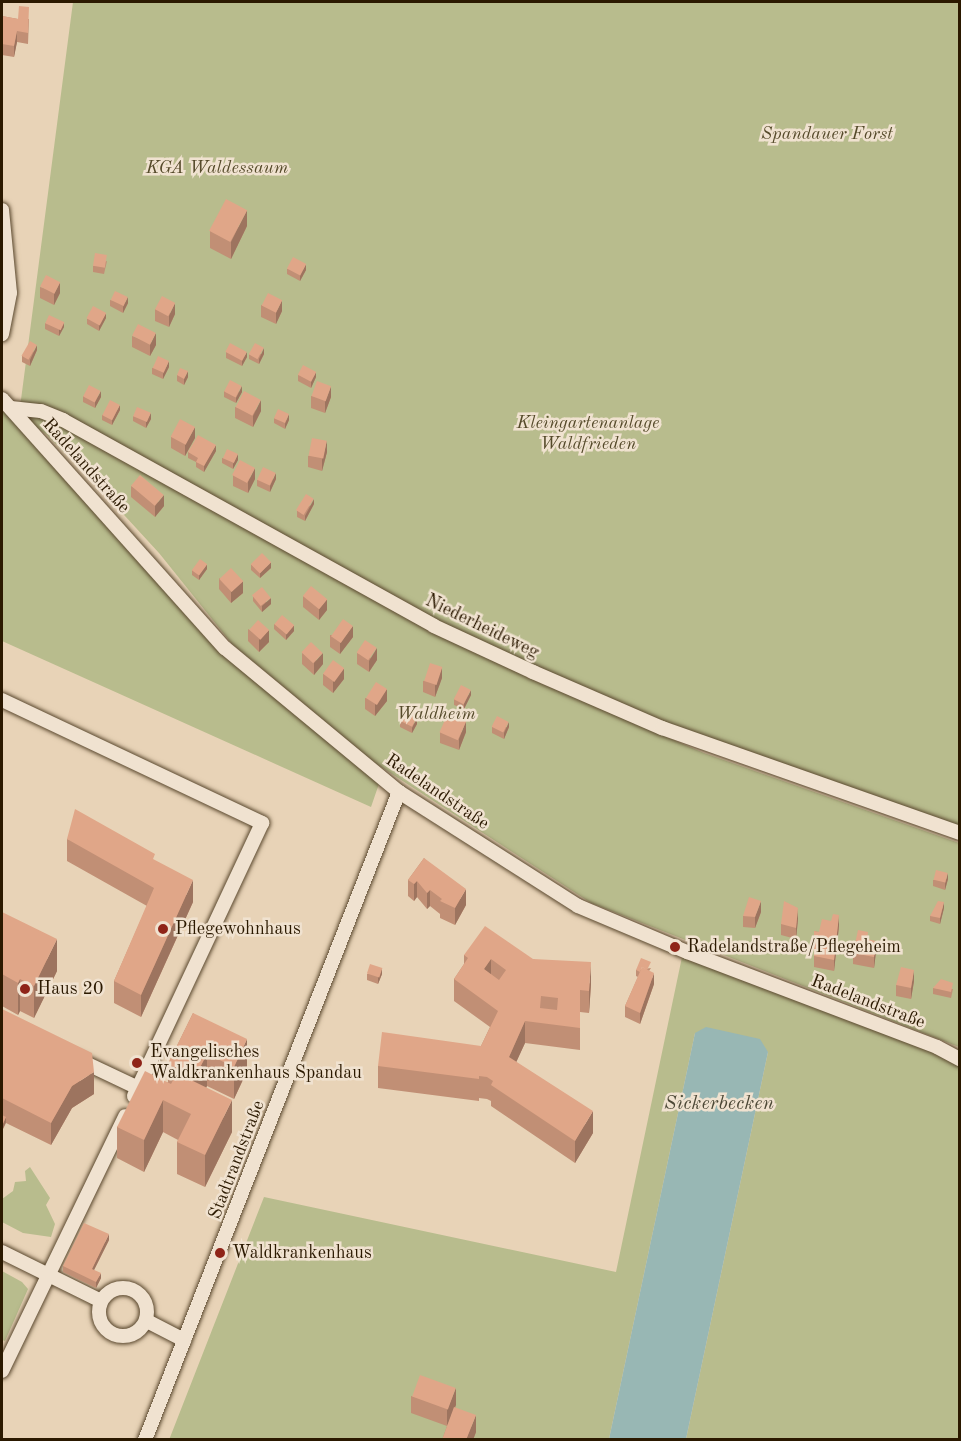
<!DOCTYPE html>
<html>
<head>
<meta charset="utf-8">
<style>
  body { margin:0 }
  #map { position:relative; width:961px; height:1441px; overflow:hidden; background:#e8d3b7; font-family:"Old Standard TT",serif }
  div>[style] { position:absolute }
  .green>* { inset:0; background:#b8bc8d }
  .water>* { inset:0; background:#98b7b4 }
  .roads { filter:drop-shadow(0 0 2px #5a482e) drop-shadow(0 0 2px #5a482e) }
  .minor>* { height:14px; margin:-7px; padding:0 7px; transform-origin:7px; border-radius:7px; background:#f0e2d0 }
  .minor>.ring { margin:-7px; padding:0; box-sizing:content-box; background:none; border:14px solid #f0e2d0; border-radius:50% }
  .wall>* { inset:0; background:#c18f75 }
  .shaded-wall>* { inset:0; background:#9d745f }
  .building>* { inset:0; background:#e0a688; transform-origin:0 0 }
  .dots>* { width:16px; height:16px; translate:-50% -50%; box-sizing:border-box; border:3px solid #f0e2d0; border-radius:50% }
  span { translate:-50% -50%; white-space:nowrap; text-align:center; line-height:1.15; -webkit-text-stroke:5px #f0e2d0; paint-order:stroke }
  .park-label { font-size:18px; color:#554a2a; font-style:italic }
  .street-label { font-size:18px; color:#2b1900 }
  .poi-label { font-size:18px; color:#2b1900 }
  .left { translate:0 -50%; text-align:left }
  .water-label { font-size:20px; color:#4c4836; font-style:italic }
  .frame { position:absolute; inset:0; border:3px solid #2b1900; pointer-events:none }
</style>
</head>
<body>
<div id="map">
  <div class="green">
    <div style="clip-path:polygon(73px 2px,959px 2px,959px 833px,533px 680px,704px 753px,959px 843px,959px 1047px,591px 903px,375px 763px,232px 644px,159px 553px,102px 491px,47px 435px,22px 417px,225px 648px,381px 778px,371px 807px,2px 641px,2px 399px,19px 415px)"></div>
    <div style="clip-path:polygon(682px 957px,936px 1051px,959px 1065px,959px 1439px,686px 1439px,768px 1052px,695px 1033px,609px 1439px,169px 1440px,264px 1197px,616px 1272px)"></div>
    <div style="clip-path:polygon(30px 1167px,50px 1198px,46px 1205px,55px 1224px,51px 1237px,23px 1233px,2px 1222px,2px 1199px,13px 1191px,15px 1182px,26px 1181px,25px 1171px)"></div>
    <div style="clip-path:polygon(2px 1271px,22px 1282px,28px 1289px,5px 1341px,2px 1340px)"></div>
  </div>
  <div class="water">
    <div style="clip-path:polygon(706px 1027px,760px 1039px,768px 1052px,686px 1439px,609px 1439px,695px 1033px)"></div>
  </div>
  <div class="roads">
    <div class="minor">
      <div style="left:2px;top:210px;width:83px;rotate:84.5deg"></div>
      <div style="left:10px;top:293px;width:42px;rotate:101deg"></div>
      <div style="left:2px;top:399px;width:334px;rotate:48.2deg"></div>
      <div style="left:225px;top:648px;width:226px;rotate:39.6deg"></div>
      <div style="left:399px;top:792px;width:212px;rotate:32.5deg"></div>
      <div style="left:578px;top:906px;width:118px;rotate:22.9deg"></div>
      <div style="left:687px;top:952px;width:267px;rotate:20.8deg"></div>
      <div style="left:937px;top:1047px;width:26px;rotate:28deg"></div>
      <div style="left:11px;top:408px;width:30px;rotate:6deg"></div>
      <div style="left:41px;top:411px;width:24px;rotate:22deg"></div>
      <div style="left:63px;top:420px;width:424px;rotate:29deg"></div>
      <div style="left:434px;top:626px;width:109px;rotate:24.9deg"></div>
      <div style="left:533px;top:672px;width:141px;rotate:23.5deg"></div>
      <div style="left:662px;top:728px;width:316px;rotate:19.4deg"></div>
      <div style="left:2px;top:700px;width:288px;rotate:25.3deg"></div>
      <div style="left:262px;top:823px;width:290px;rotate:115.1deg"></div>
      <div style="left:77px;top:1059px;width:68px;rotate:25.4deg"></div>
      <div style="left:138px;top:1088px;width:9px;rotate:117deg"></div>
      <div style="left:2px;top:1252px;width:110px;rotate:26.3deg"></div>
      <div class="ring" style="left:99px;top:1288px;width:34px;height:34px"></div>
      <div style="left:147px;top:1321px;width:42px;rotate:27.2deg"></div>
      <div style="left:2px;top:1371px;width:283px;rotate:-64.2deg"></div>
      <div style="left:145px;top:1440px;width:696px;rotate:-68.6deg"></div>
    </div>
  </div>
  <div class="wall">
    <div style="clip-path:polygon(2px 16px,18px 19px,29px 19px,28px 44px,17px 42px,14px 57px,2px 55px)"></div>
    <div style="clip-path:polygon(247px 226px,231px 259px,210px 248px,210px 231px)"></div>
    <div style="clip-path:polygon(107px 261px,104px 274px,93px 272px,93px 266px)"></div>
    <div style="clip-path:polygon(287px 269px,306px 270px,300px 281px,287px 274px)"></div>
    <div style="clip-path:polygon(40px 287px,60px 293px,54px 305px,40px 298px)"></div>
    <div style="clip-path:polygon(110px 300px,128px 303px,123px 313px,110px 306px)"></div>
    <div style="clip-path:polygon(261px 305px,282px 311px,276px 324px,261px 317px)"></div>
    <div style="clip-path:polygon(155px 309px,175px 314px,169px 327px,155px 321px)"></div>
    <div style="clip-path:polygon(106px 318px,99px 331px,87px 324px,87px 319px)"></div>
    <div style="clip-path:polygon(45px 323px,64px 327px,59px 336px,45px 329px)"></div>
    <div style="clip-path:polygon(132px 336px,156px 345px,150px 356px,132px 347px)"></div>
    <div style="clip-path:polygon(37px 350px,30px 366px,22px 362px,22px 356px)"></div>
    <div style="clip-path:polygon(226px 352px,247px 357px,242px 366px,226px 358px)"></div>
    <div style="clip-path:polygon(249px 354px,264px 354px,259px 364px,249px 359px)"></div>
    <div style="clip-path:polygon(169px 367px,163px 379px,152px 374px,152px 368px)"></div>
    <div style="clip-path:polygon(177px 375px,188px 377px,184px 385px,177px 381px)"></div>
    <div style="clip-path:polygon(298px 375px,316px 377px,311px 388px,298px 381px)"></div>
    <div style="clip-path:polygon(224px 391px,242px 392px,236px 403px,224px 397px)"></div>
    <div style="clip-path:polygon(83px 396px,101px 397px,95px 408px,83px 402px)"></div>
    <div style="clip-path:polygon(311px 396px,331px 397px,325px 413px,311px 408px)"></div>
    <div style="clip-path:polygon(235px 407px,261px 411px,253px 427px,235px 418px)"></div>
    <div style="clip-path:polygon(120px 410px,112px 425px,102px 420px,102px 415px)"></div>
    <div style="clip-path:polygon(133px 416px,151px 419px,146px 428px,133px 421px)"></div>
    <div style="clip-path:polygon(274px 418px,289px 420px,285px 429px,274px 423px)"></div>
    <div style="clip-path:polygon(171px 437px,195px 438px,185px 456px,171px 448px)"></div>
    <div style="clip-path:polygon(216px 451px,204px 472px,196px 467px,196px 462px,188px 458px,188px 452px)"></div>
    <div style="clip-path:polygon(327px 452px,322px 471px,308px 467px,308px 456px)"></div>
    <div style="clip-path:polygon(222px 458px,238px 460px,233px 469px,222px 463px)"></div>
    <div style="clip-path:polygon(233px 475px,255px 479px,248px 493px,233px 486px)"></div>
    <div style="clip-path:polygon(276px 479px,270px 492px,257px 486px,257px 480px)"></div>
    <div style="clip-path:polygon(131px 486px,164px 506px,155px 517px,131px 497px)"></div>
    <div style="clip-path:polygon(314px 504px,305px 521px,297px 517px,297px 511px)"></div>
    <div style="clip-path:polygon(251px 564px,271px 568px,260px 578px,251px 570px)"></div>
    <div style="clip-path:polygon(207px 569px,199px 580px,192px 575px,192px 570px)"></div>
    <div style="clip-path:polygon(219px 578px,243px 593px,231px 603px,219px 589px)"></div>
    <div style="clip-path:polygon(253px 596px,271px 604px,262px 612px,253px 601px)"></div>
    <div style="clip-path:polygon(303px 596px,327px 610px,319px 620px,303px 607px)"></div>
    <div style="clip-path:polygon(274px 624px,294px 631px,286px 640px,274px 629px)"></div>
    <div style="clip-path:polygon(248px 629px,269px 642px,259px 652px,248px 641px)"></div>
    <div style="clip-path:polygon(330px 635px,353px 637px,340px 654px,330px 647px)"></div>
    <div style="clip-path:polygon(302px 653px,323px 664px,314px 675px,302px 664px)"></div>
    <div style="clip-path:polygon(357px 653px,377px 660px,369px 672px,357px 664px)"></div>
    <div style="clip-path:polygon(323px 674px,344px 679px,333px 693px,323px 685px)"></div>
    <div style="clip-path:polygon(442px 678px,435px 697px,423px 692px,423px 681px)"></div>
    <div style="clip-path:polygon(471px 695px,464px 709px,454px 705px,454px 699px)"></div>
    <div style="clip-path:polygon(365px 698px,387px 701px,375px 716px,365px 709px)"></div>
    <div style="clip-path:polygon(400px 721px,417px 724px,412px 733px,400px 727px)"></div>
    <div style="clip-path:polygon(492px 727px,509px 727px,504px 739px,492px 733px)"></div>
    <div style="clip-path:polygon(440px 732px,466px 732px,459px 750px,440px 743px)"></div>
    <div style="clip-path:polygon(67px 839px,155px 861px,193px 902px,141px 1017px,114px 1003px,114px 981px,147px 906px,67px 861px)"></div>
    <div style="clip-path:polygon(424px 858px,466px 905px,455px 925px,440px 918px,440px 914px,430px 906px,427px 909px,417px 897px,414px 901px,408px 896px,408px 880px)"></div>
    <div style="clip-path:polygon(948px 879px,945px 890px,933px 886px,933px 880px)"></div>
    <div style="clip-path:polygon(944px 908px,940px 924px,930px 921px,930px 916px)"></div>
    <div style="clip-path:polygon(2px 912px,57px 971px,34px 1018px,20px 1011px,18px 1015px,2px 1006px)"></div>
    <div style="clip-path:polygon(761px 912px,755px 928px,743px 927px,743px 916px)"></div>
    <div style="clip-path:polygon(798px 919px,796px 939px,781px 935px,781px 924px)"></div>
    <div style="clip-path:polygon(839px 926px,834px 971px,814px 967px,814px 931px,819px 932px)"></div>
    <div style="clip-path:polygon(868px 939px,876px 952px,874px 968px,853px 964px,853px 953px)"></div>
    <div style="clip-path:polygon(464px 955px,533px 959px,591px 984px,589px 1013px,580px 1012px,580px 1050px,525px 1043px,516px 1062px,593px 1133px,575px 1163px,491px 1106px,491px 1101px,487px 1099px,479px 1098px,479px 1101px,378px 1088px,378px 1066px,481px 1046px,490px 1027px,454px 1001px,454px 979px,464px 964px)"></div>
    <div style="clip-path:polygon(651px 968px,649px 971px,654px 984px,640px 1024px,625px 1017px,625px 1006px,638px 977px,636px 976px,636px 970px)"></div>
    <div style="clip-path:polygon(367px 974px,382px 974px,378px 984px,367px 980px)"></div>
    <div style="clip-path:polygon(914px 981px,911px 999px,896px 996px,896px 985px)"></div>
    <div style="clip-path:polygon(933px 988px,953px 989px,951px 998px,933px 994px)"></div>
    <div style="clip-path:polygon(2px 1009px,94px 1094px,72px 1108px,51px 1145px,6px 1123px,2px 1131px)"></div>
    <div style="clip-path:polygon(193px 1013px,247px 1071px,234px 1099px,207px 1086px,206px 1087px,232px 1132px,205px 1187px,177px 1174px,177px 1142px,178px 1140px,163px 1132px,144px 1172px,117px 1158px,117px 1127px,168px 1082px,168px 1064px)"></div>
    <div style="clip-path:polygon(109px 1240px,94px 1270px,101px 1278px,96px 1288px,63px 1272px,63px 1266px)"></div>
    <div style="clip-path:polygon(411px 1396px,456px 1405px,455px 1407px,476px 1432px,473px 1440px,442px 1440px,447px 1426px,411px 1413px)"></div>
  </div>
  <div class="shaded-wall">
    <div style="clip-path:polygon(17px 31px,17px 42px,14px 57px,14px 46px)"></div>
    <div style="clip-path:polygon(247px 210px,247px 226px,231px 259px,231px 242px)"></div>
    <div style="clip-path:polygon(306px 264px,306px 270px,300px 281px,300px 276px)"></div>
    <div style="clip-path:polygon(60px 282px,60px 293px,54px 305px,54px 294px)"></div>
    <div style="clip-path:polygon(128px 297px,128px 303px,123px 313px,123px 307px)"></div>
    <div style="clip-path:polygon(282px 300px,282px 311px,276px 324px,276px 313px)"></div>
    <div style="clip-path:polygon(175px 303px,175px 314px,169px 327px,169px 316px)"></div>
    <div style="clip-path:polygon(106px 313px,106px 318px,99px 331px,99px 325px)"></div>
    <div style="clip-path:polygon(64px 322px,64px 327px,59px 336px,59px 330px)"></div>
    <div style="clip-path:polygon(156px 333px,156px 345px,150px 356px,150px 345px)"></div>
    <div style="clip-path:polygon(37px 345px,37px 350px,30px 366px,30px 360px)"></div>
    <div style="clip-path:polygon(264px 348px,264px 354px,259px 364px,259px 359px)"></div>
    <div style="clip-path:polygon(247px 352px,247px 357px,242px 366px,242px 361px)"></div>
    <div style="clip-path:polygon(169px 361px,169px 367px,163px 379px,163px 374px)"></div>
    <div style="clip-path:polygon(188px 371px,188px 377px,184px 385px,184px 379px)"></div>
    <div style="clip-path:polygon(316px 372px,316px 377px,311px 388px,311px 382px)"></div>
    <div style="clip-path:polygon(242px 386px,242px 392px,236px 403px,236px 398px)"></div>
    <div style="clip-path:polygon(331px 386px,331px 397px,325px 413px,325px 402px)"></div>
    <div style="clip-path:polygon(101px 391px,101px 397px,95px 408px,95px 402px)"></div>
    <div style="clip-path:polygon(261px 400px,261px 411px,253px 427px,253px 416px)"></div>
    <div style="clip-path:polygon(120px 405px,120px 410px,112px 425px,112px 420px)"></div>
    <div style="clip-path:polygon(151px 413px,151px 419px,146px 428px,146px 422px)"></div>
    <div style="clip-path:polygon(289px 414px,289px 420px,285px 429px,285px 424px)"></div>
    <div style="clip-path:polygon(195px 427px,195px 438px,185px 456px,185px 445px)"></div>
    <div style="clip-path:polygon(327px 441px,327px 452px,322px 471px,322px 460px)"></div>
    <div style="clip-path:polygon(216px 445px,216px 451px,204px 472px,204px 466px)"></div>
    <div style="clip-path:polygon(238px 454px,238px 460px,233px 469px,233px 464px)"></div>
    <div style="clip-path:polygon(255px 468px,255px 479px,248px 493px,248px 482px)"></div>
    <div style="clip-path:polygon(276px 473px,276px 479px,270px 492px,270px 486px)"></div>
    <div style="clip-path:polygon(164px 495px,164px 506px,155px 517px,155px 506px)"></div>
    <div style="clip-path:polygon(314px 499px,314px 504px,305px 521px,305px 516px)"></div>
    <div style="clip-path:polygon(271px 562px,271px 568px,260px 578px,260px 573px)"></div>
    <div style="clip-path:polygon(207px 564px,207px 569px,199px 580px,199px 575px)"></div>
    <div style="clip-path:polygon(243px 581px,243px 593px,231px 603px,231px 592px)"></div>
    <div style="clip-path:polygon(271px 598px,271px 604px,262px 612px,262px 606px)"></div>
    <div style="clip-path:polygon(327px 599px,327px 610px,319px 620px,319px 609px)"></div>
    <div style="clip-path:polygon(294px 625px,294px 631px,286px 640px,286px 634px)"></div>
    <div style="clip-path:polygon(353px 626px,353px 637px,340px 654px,340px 643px)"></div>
    <div style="clip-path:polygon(269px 630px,269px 642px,259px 652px,259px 640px)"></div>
    <div style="clip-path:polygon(377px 648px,377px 660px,369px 672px,369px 661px)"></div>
    <div style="clip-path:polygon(323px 653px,323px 664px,314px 675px,314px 663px)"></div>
    <div style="clip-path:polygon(442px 667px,442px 678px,435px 697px,435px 686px)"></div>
    <div style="clip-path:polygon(344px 668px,344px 679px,333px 693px,333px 682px)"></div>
    <div style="clip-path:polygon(387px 689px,387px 701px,375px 716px,375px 705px)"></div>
    <div style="clip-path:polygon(471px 690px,471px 695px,464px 709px,464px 704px)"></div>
    <div style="clip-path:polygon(417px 718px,417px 724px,412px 733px,412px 728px)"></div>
    <div style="clip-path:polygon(466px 721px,466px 732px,459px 750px,459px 739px)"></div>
    <div style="clip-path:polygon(509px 722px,509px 727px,504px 739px,504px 733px)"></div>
    <div style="clip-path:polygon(948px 873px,948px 879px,945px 890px,945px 884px)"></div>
    <div style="clip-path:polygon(193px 880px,193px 902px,141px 1017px,141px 995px)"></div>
    <div style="clip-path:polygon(417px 881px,417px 897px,414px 901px,414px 884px)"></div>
    <div style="clip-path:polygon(466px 889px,466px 905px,455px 925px,455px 908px)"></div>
    <div style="clip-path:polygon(430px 890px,430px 906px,427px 909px,427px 893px)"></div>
    <div style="clip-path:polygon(761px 901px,761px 912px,755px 928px,755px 917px)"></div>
    <div style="clip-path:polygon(944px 902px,944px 908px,940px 924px,940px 918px)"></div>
    <div style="clip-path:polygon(798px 908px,798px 919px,796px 939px,796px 928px)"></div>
    <div style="clip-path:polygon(839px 915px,839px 926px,834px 971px,834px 960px)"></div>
    <div style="clip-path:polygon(57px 939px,57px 971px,34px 1018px,34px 986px)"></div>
    <div style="clip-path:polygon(876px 941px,876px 952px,874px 968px,874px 957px)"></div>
    <div style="clip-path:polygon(491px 959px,491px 981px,484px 969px)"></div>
    <div style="clip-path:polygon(591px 962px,591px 984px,589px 1013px,589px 991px)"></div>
    <div style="clip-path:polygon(382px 968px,382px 974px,378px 984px,378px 978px)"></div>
    <div style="clip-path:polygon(914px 970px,914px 981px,911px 999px,911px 988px)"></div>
    <div style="clip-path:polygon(654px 973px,654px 984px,640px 1024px,640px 1013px)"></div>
    <div style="clip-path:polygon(20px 979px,20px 1011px,18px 1015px,18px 983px)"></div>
    <div style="clip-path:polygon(525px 1021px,525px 1043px,509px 1078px,509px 1057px)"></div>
    <div style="clip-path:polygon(247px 1039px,247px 1071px,234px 1099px,234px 1067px)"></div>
    <div style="clip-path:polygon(207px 1054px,207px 1086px,193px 1113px,193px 1081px)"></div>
    <div style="clip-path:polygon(94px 1072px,94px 1094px,72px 1108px,51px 1145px,51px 1123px,72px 1086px)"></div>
    <div style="clip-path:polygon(163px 1100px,163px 1132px,144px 1172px,144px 1140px)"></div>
    <div style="clip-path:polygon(232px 1100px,232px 1132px,205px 1187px,205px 1155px)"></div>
    <div style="clip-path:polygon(593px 1111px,593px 1133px,575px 1163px,575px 1141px)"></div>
    <div style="clip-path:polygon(6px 1117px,6px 1122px,2px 1131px,2px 1126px)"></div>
    <div style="clip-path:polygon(109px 1234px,109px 1240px,92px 1274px,92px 1269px)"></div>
    <div style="clip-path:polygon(101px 1273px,101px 1278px,96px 1288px,96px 1282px)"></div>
    <div style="clip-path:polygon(456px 1388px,456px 1405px,447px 1426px,447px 1410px)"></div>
    <div style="clip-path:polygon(476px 1415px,476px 1432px,473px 1440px,466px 1440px)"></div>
  </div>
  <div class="building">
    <div style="clip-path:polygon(19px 6px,29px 7px,28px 33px,17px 31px,14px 46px,2px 44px,2px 16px,18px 19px)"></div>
    <div style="left:226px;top:199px;width:24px;height:36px;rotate:28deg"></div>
    <div style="left:95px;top:253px;width:12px;height:13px;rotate:9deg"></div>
    <div style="left:293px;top:257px;width:15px;height:13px;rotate:28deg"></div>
    <div style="left:46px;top:275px;width:16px;height:13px;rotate:27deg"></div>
    <div style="left:115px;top:291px;width:14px;height:10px;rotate:25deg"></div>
    <div style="left:268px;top:293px;width:16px;height:14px;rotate:27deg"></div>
    <div style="left:162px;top:296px;width:15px;height:15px;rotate:28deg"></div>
    <div style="left:93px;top:306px;width:15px;height:14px;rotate:28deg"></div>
    <div style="left:49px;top:315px;width:17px;height:9px;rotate:25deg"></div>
    <div style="left:138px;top:324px;width:20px;height:13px;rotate:27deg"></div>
    <div style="left:30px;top:341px;width:8px;height:17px;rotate:30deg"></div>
    <div style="left:230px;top:343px;width:19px;height:10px;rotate:28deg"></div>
    <div style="left:255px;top:343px;width:10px;height:13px;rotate:29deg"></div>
    <div style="left:158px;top:356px;width:12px;height:13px;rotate:24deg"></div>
    <div style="left:303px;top:365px;width:15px;height:11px;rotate:28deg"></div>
    <div style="clip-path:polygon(180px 368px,188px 371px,184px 379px,177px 375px)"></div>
    <div style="left:230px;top:380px;width:13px;height:13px;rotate:27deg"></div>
    <div style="left:317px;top:381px;width:15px;height:16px;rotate:20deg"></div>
    <div style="left:89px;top:385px;width:13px;height:13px;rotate:27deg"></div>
    <div style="left:244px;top:391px;width:19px;height:18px;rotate:28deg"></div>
    <div style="left:110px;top:400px;width:11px;height:17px;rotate:27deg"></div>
    <div style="left:137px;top:407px;width:15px;height:10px;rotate:23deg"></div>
    <div style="left:278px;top:409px;width:12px;height:10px;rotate:24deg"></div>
    <div style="left:180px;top:419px;width:17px;height:20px;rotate:28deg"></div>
    <div style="clip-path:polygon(198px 435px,216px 445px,204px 466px,196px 462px,198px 458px,188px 452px)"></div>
    <div style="left:312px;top:438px;width:15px;height:18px;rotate:11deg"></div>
    <div style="left:227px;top:449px;width:12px;height:10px;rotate:24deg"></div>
    <div style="left:240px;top:460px;width:17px;height:17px;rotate:28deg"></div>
    <div style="left:263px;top:467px;width:14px;height:14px;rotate:25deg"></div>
    <div style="left:140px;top:475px;width:31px;height:14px;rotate:40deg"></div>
    <div style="left:306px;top:494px;width:9px;height:19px;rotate:32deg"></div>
    <div style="left:262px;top:553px;width:13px;height:16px;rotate:45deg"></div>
    <div style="left:200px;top:559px;width:9px;height:14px;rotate:36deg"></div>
    <div style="left:231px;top:568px;width:18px;height:16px;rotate:47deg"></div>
    <div style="left:311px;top:586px;width:21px;height:13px;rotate:39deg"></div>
    <div style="left:262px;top:587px;width:14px;height:13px;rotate:51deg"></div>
    <div style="left:282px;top:615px;width:16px;height:12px;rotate:40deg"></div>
    <div style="left:343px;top:619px;width:12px;height:21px;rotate:35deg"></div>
    <div style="left:258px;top:620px;width:15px;height:13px;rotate:42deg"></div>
    <div style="left:365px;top:640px;width:14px;height:15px;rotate:34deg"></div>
    <div style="left:311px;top:642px;width:16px;height:14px;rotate:43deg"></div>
    <div style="left:333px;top:660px;width:14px;height:17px;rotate:36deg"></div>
    <div style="left:430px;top:663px;width:13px;height:19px;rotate:18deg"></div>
    <div style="left:376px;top:682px;width:13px;height:19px;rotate:32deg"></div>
    <div style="left:461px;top:685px;width:11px;height:16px;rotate:27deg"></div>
    <div style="left:405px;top:712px;width:13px;height:10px;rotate:27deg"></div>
    <div style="left:448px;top:713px;width:20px;height:21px;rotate:24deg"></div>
    <div style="left:497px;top:716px;width:13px;height:12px;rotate:27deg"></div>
    <div style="clip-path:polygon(75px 809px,155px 854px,153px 859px,193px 880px,141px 995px,114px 981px,154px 888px,67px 839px)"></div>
    <div style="clip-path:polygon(424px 858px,466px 889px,455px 908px,440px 901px,442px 899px,430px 890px,427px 893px,417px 881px,414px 884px,408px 880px)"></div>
    <div style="left:936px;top:870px;width:12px;height:10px;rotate:14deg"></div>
    <div style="clip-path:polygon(749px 897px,761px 901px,755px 917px,743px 916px)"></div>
    <div style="clip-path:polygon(784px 901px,798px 908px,796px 928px,781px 924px)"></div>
    <div style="clip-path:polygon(938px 901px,944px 902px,940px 918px,930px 916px)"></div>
    <div style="clip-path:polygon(2px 912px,57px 939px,34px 986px,20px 979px,18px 983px,2px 974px)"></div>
    <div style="clip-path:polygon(833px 914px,839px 915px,834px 960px,814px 956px,814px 931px,819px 932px,822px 919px,831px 921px)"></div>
    <div style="clip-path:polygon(evenodd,485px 926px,533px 959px,591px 962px,589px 991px,580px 990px,580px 1028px,525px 1021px,509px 1057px,593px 1111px,575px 1141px,491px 1085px,493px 1081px,487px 1077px,479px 1076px,479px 1079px,378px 1066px,382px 1032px,481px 1046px,498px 1011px,454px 979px,468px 958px,464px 955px,485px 926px,491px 959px,506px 970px,499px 980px,484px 969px,491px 959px,485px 926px,541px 996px,558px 998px,557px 1010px,540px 1008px,541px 996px)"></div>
    <div style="clip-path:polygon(858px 930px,868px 932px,867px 939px,876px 941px,874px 957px,853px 953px)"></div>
    <div style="clip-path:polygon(641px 958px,651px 962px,647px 970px,642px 967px,640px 972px,636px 970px)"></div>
    <div style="left:370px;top:964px;width:13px;height:10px;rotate:18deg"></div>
    <div style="clip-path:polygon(642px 967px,654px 973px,640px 1013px,625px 1006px)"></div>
    <div style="clip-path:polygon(901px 967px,914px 970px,911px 988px,896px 985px)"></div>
    <div style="clip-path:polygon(941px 979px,953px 983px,951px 992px,933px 988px)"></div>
    <div style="clip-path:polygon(2px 1009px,92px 1053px,94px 1072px,72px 1086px,51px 1123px,2px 1098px)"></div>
    <div style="clip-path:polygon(193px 1013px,247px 1039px,234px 1067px,207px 1054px,193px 1081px,232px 1100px,205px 1155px,177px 1142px,191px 1114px,163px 1100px,144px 1140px,117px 1127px,145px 1071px,171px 1084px,179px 1069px,168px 1064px)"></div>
    <div style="clip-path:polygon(2px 1115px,6px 1117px,2px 1126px)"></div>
    <div style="clip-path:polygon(84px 1223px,109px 1234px,92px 1269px,101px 1273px,96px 1282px,63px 1266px)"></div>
    <div style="left:420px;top:1375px;width:38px;height:23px;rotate:20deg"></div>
    <div style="clip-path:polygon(454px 1407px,476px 1415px,466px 1440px,442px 1440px)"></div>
  </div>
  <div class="dots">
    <div style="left:163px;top:929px;background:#8f2418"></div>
    <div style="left:675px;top:947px;background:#8f2418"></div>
    <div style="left:25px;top:989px;background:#8f2418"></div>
    <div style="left:137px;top:1063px;background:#8f2418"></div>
    <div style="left:220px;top:1253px;background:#8f2418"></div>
  </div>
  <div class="park-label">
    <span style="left:827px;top:134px">Spandauer Forst</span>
    <span style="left:217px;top:168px">KGA Waldessaum</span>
    <span style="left:588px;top:434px">Kleingartenanlage<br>Waldfrieden</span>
    <span style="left:436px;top:714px">Waldheim</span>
  </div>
  <div class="street-label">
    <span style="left:86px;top:466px;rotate:48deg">Radelandstraße</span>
    <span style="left:482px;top:627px;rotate:26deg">Niederheideweg</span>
    <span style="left:437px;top:792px;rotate:34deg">Radelandstraße</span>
    <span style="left:868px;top:1002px;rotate:21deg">Radelandstraße</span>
    <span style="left:237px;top:1160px;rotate:-69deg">Stadtrandstraße</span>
  </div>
  <div class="poi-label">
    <span class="left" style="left:175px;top:929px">Pflegewohnhaus</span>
    <span class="left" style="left:687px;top:947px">Radelandstraße/Pflegeheim</span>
    <span class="left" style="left:37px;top:989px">Haus 20</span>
    <span class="left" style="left:150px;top:1063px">Evangelisches<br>Waldkrankenhaus Spandau</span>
    <span class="left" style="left:232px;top:1253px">Waldkrankenhaus</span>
  </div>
  <div class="water-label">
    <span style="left:719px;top:1104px">Sickerbecken</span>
  </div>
  <div class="frame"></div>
</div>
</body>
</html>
